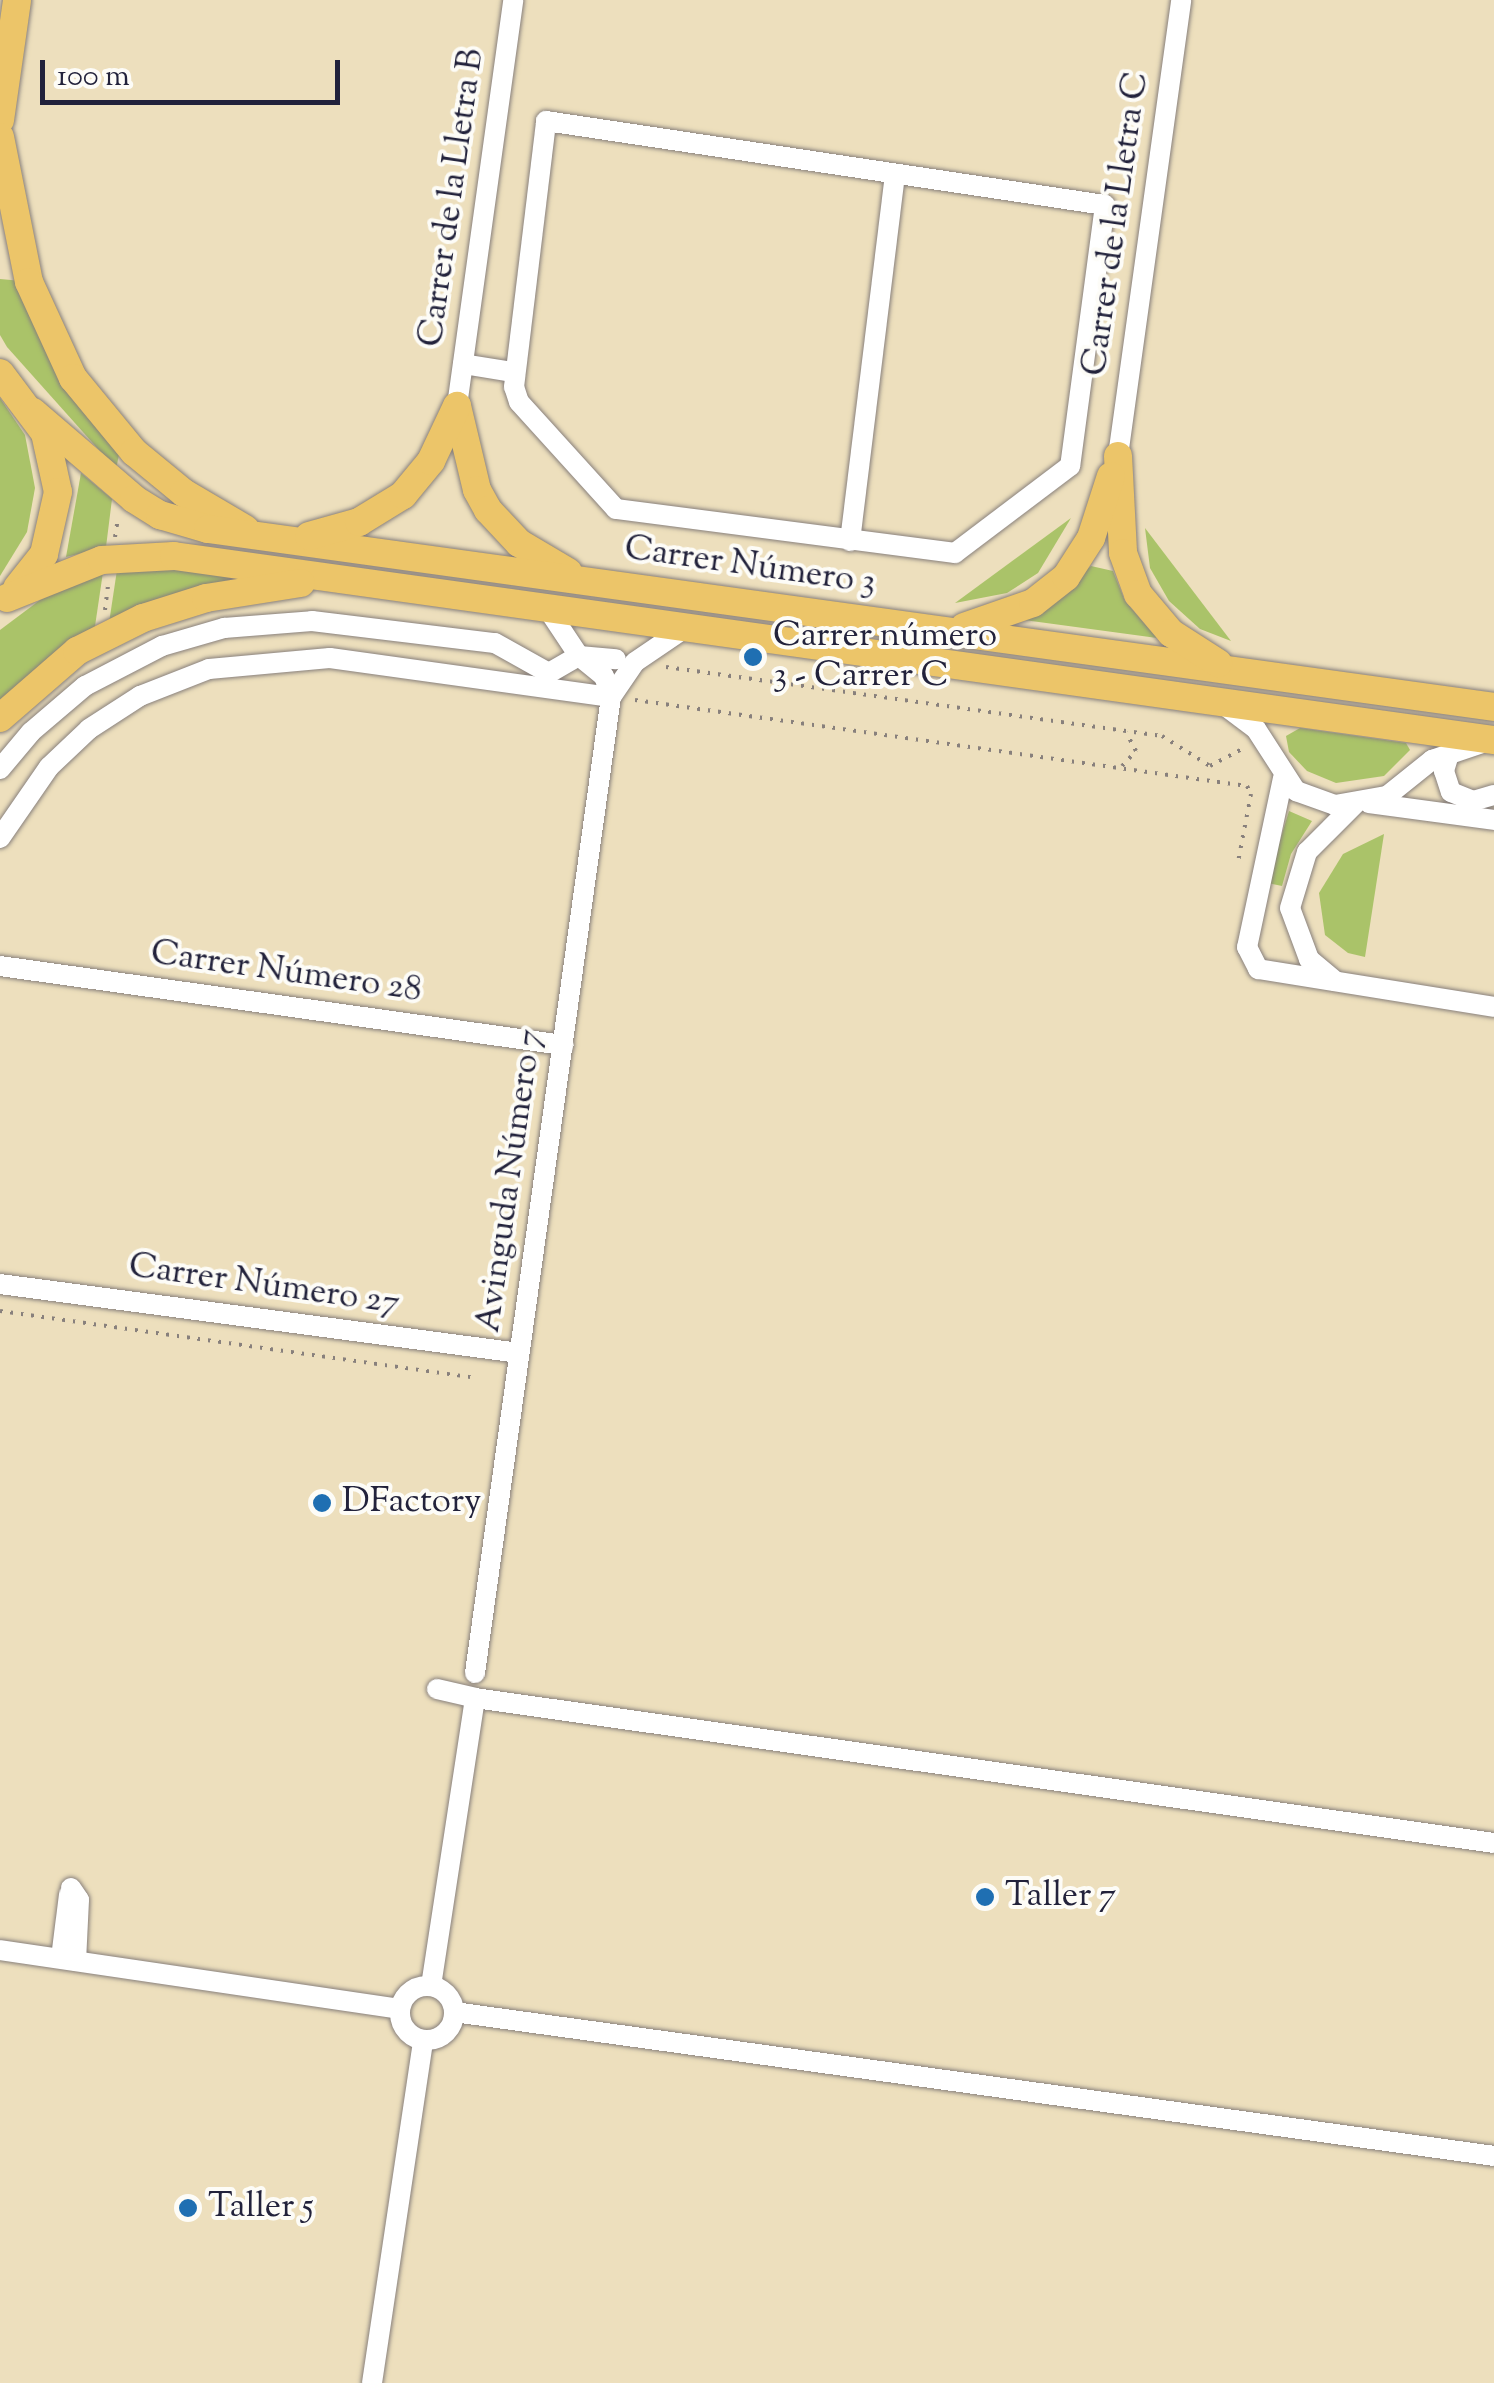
<!DOCTYPE html>
<html>
<head>
<meta charset="utf-8">
<style>
  body { margin:0 }
  #map { position:relative; width:1494px; height:2383px; overflow:hidden; background:#eddfbd; font-family:"Sorts Mill Goudy",serif }
  div>[style] { position:absolute }
  .green>* { inset:0; background:#aac369 }
  .path>* { height:4px; margin-top:-2px; transform-origin:0; background:repeating-linear-gradient(90deg,#88807c 0 2.5px,transparent 0 10.5px) }
  .roads { filter:drop-shadow(0 0 2px #88807c) drop-shadow(0 0 2px #88807c) }
  .minor>* { height:20px; margin:-10px; padding:0 10px; transform-origin:10px; border-radius:10px; background:#fff }
  .minor>.ring { margin:-10px; padding:0; box-sizing:content-box; background:none; border:20px solid #fff; border-radius:50% }
  .major>* { height:28px; margin:-14px; padding:0 14px; transform-origin:14px; border-radius:14px; background:#ecc569 }
  .dots>* { width:28px; height:28px; translate:-50% -50%; box-sizing:border-box; border:5px solid #fdfcf7; border-radius:50% }
  span { translate:-50% -50%; white-space:nowrap; text-align:center; line-height:1.15; -webkit-text-stroke:8px #fdfcf7; paint-order:stroke }
  .street-label { font-size:35px; color:#22223b }
  .poi-label { font-size:35px; color:#22223b }
  .left { translate:0 -50%; text-align:left }
  .scale { position:absolute; left:40px; top:60px; width:300px; height:45px; box-sizing:border-box; border:5px solid #22223b; border-top:0; padding-left:12px; font-size:30px; line-height:35px; white-space:nowrap; color:#22223b; -webkit-text-stroke:8px #fdfcf7; paint-order:stroke }
</style>
</head>
<body>
<div id="map">
  <div class="green">
    <div style="clip-path:polygon(0 279px,22px 281px,120px 450px,116px 469px,7px 347px,0 335px)"></div>
    <div style="clip-path:polygon(0 398px,25px 435px,35px 488px,27px 532px,0 576px)"></div>
    <div style="clip-path:polygon(81px 473px,112px 499px,106px 547px,66px 557px)"></div>
    <div style="clip-path:polygon(1071px 518px,1038px 573px,1007px 593px,955px 603px)"></div>
    <div style="clip-path:polygon(1145px 528px,1231px 641px,1200px 629px,1169px 601px,1150px 568px)"></div>
    <div style="clip-path:polygon(1091px 566px,1113px 571px,1125px 601px,1157px 638px,1024px 620px)"></div>
    <div style="clip-path:polygon(175px 568px,260px 574px,109px 623px,117px 570px)"></div>
    <div style="clip-path:polygon(103px 572px,94px 633px,0 706px,0 630px,48px 594px)"></div>
    <div style="clip-path:polygon(1300px 728px,1406px 743px,1410px 750px,1384px 776px,1336px 783px,1307px 771px,1289px 752px,1286px 736px)"></div>
    <div style="clip-path:polygon(1289px 811px,1312px 821px,1291px 854px,1282px 886px,1267px 883px)"></div>
    <div style="clip-path:polygon(1384px 834px,1365px 957px,1348px 953px,1325px 935px,1319px 893px,1343px 854px)"></div>
  </div>
  <div class="path">
    <div style="left:115px;top:537px;width:20px;rotate:-81deg"></div>
    <div style="left:105px;top:610px;width:26px;rotate:-83deg"></div>
    <div style="left:666px;top:667px;width:501px;rotate:7.92deg"></div>
    <div style="left:1162px;top:736px;width:57px;rotate:32deg"></div>
    <div style="left:1210px;top:766px;width:40px;rotate:-28deg"></div>
    <div style="left:635px;top:700px;width:618px;rotate:8deg"></div>
    <div style="left:1247px;top:786px;width:9px;rotate:63deg"></div>
    <div style="left:1251px;top:794px;width:69px;rotate:100.8deg"></div>
    <div style="left:1122px;top:766px;width:21px;rotate:-47deg"></div>
    <div style="left:1136px;top:751px;width:21px;rotate:-118deg"></div>
    <div style="left:0;top:1311px;width:477px;rotate:8deg"></div>
  </div>
  <div class="roads">
    <div class="minor">
      <div style="left:546px;top:121px;width:565px;rotate:8.55deg"></div>
      <div style="left:1105px;top:205px;width:263px;rotate:97.6deg"></div>
      <div style="left:1070px;top:466px;width:144px;rotate:142.9deg"></div>
      <div style="left:955px;top:553px;width:342px;rotate:-172.6deg"></div>
      <div style="left:616px;top:509px;width:144px;rotate:-132.2deg"></div>
      <div style="left:519px;top:402px;width:16px;rotate:-108deg"></div>
      <div style="left:514px;top:387px;width:268px;rotate:-83.1deg"></div>
      <div style="left:463px;top:364px;width:51px;rotate:9.1deg"></div>
      <div style="left:457px;top:406px;width:410px;rotate:-82.1deg"></div>
      <div style="left:1118px;top:456px;width:460px;rotate:-82.1deg"></div>
      <div style="left:850px;top:541px;width:367px;rotate:-83deg"></div>
      <div style="left:549px;top:611px;width:54px;rotate:56.3deg"></div>
      <div style="left:579px;top:656px;width:32px;rotate:39deg"></div>
      <div style="left:604px;top:676px;width:22px;rotate:72deg"></div>
      <div style="left:1224px;top:705px;width:40px;rotate:37deg"></div>
      <div style="left:1256px;top:729px;width:74px;rotate:57.2deg"></div>
      <div style="left:1296px;top:791px;width:41px;rotate:19.7deg"></div>
      <div style="left:1335px;top:805px;width:53px;rotate:-9.8deg"></div>
      <div style="left:1387px;top:796px;width:58px;rotate:-38.7deg"></div>
      <div style="left:1432px;top:760px;width:53px;rotate:-18.8deg"></div>
      <div style="left:1450px;top:751px;width:21px;rotate:107deg"></div>
      <div style="left:1444px;top:771px;width:22px;rotate:72deg"></div>
      <div style="left:1451px;top:792px;width:24px;rotate:22deg"></div>
      <div style="left:1473px;top:801px;width:22px;rotate:-16deg"></div>
      <div style="left:0;top:769px;width:48px;rotate:-50deg"></div>
      <div style="left:31px;top:732px;width:71px;rotate:-40.4deg"></div>
      <div style="left:85px;top:686px;width:87px;rotate:-27.5deg"></div>
      <div style="left:162px;top:646px;width:65px;rotate:-16.2deg"></div>
      <div style="left:224px;top:628px;width:88px;rotate:-4.5deg"></div>
      <div style="left:312px;top:621px;width:184px;rotate:6.9deg"></div>
      <div style="left:495px;top:643px;width:62px;rotate:29.1deg"></div>
      <div style="left:549px;top:673px;width:34px;rotate:-30deg"></div>
      <div style="left:579px;top:656px;width:37px;rotate:5deg"></div>
      <div style="left:1283px;top:778px;width:173px;rotate:102deg"></div>
      <div style="left:1247px;top:947px;width:25px;rotate:63deg"></div>
      <div style="left:1258px;top:969px;width:239px;rotate:9.1deg"></div>
      <div style="left:1369px;top:803px;width:126px;rotate:7.7deg"></div>
      <div style="left:0;top:838px;width:86px;rotate:-55.4deg"></div>
      <div style="left:49px;top:767px;width:55px;rotate:-43.5deg"></div>
      <div style="left:89px;top:729px;width:61px;rotate:-32.9deg"></div>
      <div style="left:140px;top:696px;width:74px;rotate:-21.4deg"></div>
      <div style="left:209px;top:669px;width:121px;rotate:-5.2deg"></div>
      <div style="left:330px;top:658px;width:284px;rotate:7.9deg"></div>
      <div style="left:0;top:966px;width:569px;rotate:7.99deg"></div>
      <div style="left:1335px;top:981px;width:34px;rotate:-140deg"></div>
      <div style="left:1309px;top:959px;width:54px;rotate:-110.4deg"></div>
      <div style="left:1290px;top:908px;width:59px;rotate:-73.1deg"></div>
      <div style="left:1307px;top:852px;width:68px;rotate:-45deg"></div>
      <div style="left:0;top:1284px;width:524px;rotate:7.57deg"></div>
      <div style="left:475px;top:1673px;width:985px;rotate:-82.07deg"></div>
      <div style="left:611px;top:697px;width:42px;rotate:-55.6deg"></div>
      <div style="left:635px;top:662px;width:57px;rotate:-34.2deg"></div>
      <div style="left:437px;top:1689px;width:39px;rotate:13deg"></div>
      <div style="left:71px;top:1888px;width:14px;rotate:56deg"></div>
      <div style="left:79px;top:1900px;width:61px;rotate:92.8deg"></div>
      <div style="left:0;top:1950px;width:404px;rotate:8.4deg"></div>
      <div style="left:61px;top:1958px;width:64px;rotate:-82.8deg"></div>
      <div class="ring" style="left:400px;top:1986px;width:34px;height:34px"></div>
      <div style="left:431px;top:1986px;width:291px;rotate:-81.3deg"></div>
      <div style="left:475px;top:1698px;width:1029px;rotate:8.1deg"></div>
      <div style="left:454px;top:2012px;width:1050px;rotate:7.88deg"></div>
      <div style="left:372px;top:2383px;width:347px;rotate:-81.5deg"></div>
    </div>
    <div class="major">
      <div style="left:0;top:120px;width:121px;rotate:-81.9deg"></div>
      <div style="left:0;top:137px;width:148px;rotate:78.7deg"></div>
      <div style="left:29px;top:282px;width:106px;rotate:65.4deg"></div>
      <div style="left:73px;top:378px;width:96px;rotate:50.5deg"></div>
      <div style="left:134px;top:452px;width:65px;rotate:39.4deg"></div>
      <div style="left:184px;top:493px;width:71px;rotate:30.5deg"></div>
      <div style="left:0;top:373px;width:75px;rotate:53.1deg"></div>
      <div style="left:45px;top:433px;width:60px;rotate:77.6deg"></div>
      <div style="left:58px;top:492px;width:64px;rotate:102.7deg"></div>
      <div style="left:44px;top:554px;width:43px;rotate:128.5deg"></div>
      <div style="left:457px;top:406px;width:86px;rotate:76.6deg"></div>
      <div style="left:477px;top:490px;width:23px;rotate:61deg"></div>
      <div style="left:488px;top:510px;width:45px;rotate:46.8deg"></div>
      <div style="left:519px;top:543px;width:57px;rotate:30.6deg"></div>
      <div style="left:33px;top:412px;width:133px;rotate:40.7deg"></div>
      <div style="left:134px;top:499px;width:31px;rotate:32deg"></div>
      <div style="left:160px;top:515px;width:50px;rotate:16.3deg"></div>
      <div style="left:208px;top:529px;width:1298px;rotate:7.88deg"></div>
      <div style="left:1118px;top:456px;width:97px;rotate:87deg"></div>
      <div style="left:1123px;top:553px;width:44px;rotate:69.9deg"></div>
      <div style="left:1138px;top:594px;width:51px;rotate:49.8deg"></div>
      <div style="left:1171px;top:633px;width:56px;rotate:32.6deg"></div>
      <div style="left:309px;top:536px;width:52px;rotate:-15.6deg"></div>
      <div style="left:359px;top:522px;width:52px;rotate:-31.5deg"></div>
      <div style="left:403px;top:495px;width:44px;rotate:-50.5deg"></div>
      <div style="left:431px;top:461px;width:61px;rotate:-64.7deg"></div>
      <div style="left:7px;top:598px;width:102px;rotate:-21.8deg"></div>
      <div style="left:102px;top:560px;width:72px;rotate:-3.2deg"></div>
      <div style="left:174px;top:556px;width:1333px;rotate:7.94deg"></div>
      <div style="left:964px;top:627px;width:73px;rotate:-19.2deg"></div>
      <div style="left:1033px;top:603px;width:42px;rotate:-38.2deg"></div>
      <div style="left:1066px;top:577px;width:46px;rotate:-57.3deg"></div>
      <div style="left:1091px;top:538px;width:65px;rotate:-72.1deg"></div>
      <div style="left:0;top:718px;width:102px;rotate:-41deg"></div>
      <div style="left:77px;top:651px;width:74px;rotate:-26.6deg"></div>
      <div style="left:143px;top:618px;width:66px;rotate:-17.6deg"></div>
      <div style="left:206px;top:598px;width:96px;rotate:-9deg"></div>
    </div>
  </div>
  <div class="dots">
    <div style="left:753px;top:657px;background:#1f6fb2"></div>
    <div style="left:322px;top:1503px;background:#1f6fb2"></div>
    <div style="left:985px;top:1897px;background:#1f6fb2"></div>
    <div style="left:188px;top:2208px;background:#1f6fb2"></div>
  </div>
  <div class="street-label">
    <span style="left:453px;top:198px;rotate:-82deg">Carrer de la Lletra B</span>
    <span style="left:1117px;top:224px;rotate:-82deg">Carrer de la Lletra C</span>
    <span style="left:750px;top:567px;rotate:8deg">Carrer Número 3</span>
    <span style="left:286px;top:973px;rotate:8deg">Carrer Número 28</span>
    <span style="left:511px;top:1181px;rotate:-82deg">Avinguda Número 7</span>
    <span style="left:264px;top:1286px;rotate:8deg">Carrer Número 27</span>
  </div>
  <div class="poi-label">
    <span class="left" style="left:773px;top:657px">Carrer número<br>3 - Carrer C</span>
    <span class="left" style="left:342px;top:1503px">DFactory</span>
    <span class="left" style="left:1005px;top:1897px">Taller 7</span>
    <span class="left" style="left:208px;top:2208px">Taller 5</span>
  </div>
  <div class="scale">100 m</div>
</div>
</body>
</html>
